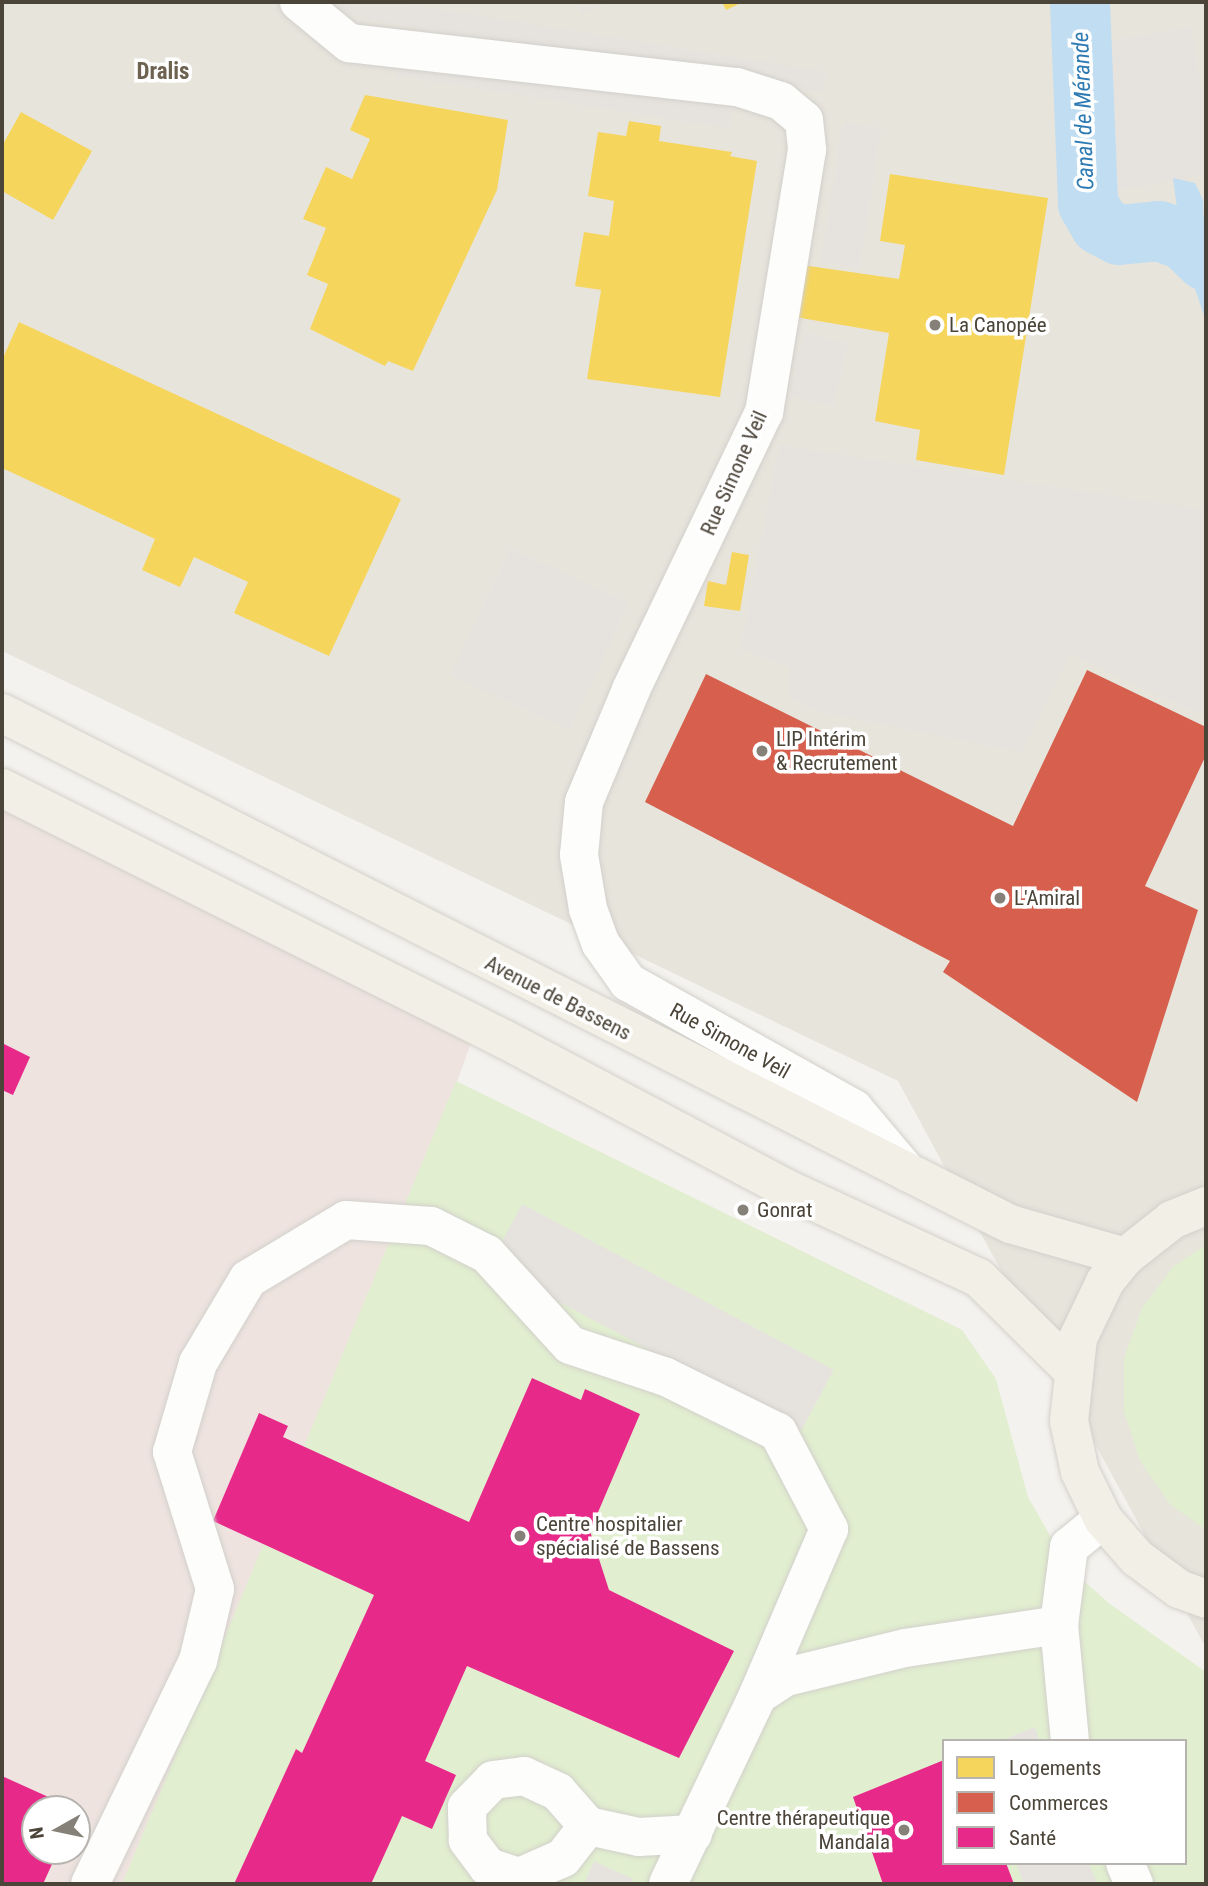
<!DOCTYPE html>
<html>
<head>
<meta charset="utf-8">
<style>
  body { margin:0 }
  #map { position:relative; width:1208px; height:1886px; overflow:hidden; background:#f4f2ee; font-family:"Roboto Condensed",sans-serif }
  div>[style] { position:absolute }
  .residential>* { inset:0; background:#e7e4dc }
  .medical>* { inset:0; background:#eee3df }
  .green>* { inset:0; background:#e1eecf }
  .parking>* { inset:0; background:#e6e3df; transform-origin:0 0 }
  .water>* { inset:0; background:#c0ddf1 }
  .homes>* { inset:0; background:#f6d55c }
  .shops>* { inset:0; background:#d6604d }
  .health>* { inset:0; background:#e7298a }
  .canal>* { height:60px; margin:-30px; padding:0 30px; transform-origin:30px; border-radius:30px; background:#c0ddf1 }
  .roads { filter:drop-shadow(0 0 2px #d2d0cb) drop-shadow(0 0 2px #d2d0cb) }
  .minor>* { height:38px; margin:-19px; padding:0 19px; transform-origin:19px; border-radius:19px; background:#fdfdfc }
  .major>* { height:38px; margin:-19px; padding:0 19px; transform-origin:19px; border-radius:19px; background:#f2efe6 }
  .dots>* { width:19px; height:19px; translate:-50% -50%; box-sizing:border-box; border:4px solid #fff; border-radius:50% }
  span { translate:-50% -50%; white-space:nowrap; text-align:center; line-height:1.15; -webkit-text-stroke:7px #fff; paint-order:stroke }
  .poi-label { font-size:21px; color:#4b4439 }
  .left { translate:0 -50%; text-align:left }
  .right { translate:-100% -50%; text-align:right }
  .street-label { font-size:21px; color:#4b4439 }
  .neighbourhood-label { font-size:23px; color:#6e6250; font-weight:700 }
  .water-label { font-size:23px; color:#2e7ab2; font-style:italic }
  .frame { position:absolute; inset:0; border:4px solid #4b4439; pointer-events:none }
  .legend { position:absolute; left:942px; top:1739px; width:245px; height:126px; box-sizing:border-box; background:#fff; border:2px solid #b7b4b0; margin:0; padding:9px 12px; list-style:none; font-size:21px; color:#4b4439 }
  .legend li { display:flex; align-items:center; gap:14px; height:35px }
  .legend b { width:35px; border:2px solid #b7b4b0 }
  .north { position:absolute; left:21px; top:1795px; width:70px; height:70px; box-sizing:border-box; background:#fff; border:2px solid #b7b4b0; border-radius:50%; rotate:261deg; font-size:19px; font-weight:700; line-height:28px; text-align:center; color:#4b4439 }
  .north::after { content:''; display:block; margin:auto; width:24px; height:32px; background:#868178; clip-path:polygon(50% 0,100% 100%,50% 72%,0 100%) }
</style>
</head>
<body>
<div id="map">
  <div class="residential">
    <div style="clip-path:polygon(2px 2px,1206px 2px,1206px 1648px,898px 1081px,2px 651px)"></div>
  </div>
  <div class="medical">
    <div style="clip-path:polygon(evenodd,2px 795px,473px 1037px,457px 1082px,962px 1330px,1115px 1741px,944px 1741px,944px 1863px,1169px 1884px,2px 1884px,2px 795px,35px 1809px,77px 1809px,77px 1851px,35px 1851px,35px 1809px)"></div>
  </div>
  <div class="green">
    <div style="clip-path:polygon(evenodd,456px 1081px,962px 1330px,996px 1379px,1028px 1497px,1068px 1567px,1110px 1604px,1206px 1672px,1206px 1884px,122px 1884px,456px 1081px,944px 1741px,1185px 1741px,1185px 1863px,944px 1863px,944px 1741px)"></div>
    <div style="clip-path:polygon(1206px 1245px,1206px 1530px,1170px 1504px,1140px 1461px,1124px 1411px,1124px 1358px,1142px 1308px,1174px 1266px)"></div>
  </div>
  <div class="parking">
    <div style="clip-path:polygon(339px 2px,395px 2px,826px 72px,822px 93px,337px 14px)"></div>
    <div style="clip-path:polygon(576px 2px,608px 2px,582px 14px)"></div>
    <div style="clip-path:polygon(1191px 27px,1206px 113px,1206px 175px,1115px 191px,1089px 44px)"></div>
    <div style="left:400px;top:55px;width:336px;height:21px;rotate:9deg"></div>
    <div style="left:843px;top:122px;width:39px;height:142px;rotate:9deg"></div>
    <div style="left:804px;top:333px;width:45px;height:65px;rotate:13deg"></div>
    <div style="clip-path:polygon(779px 445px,1206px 510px,1206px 712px,1196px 713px,1071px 654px,1021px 752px,819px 712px,789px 697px,790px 667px,740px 649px)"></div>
    <div style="left:510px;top:548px;width:131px;height:140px;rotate:25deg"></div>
    <div style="left:522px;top:1204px;width:353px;height:69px;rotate:28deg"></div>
    <div style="clip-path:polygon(1035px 1727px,1040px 1741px,1000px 1741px)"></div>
    <div style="clip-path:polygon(594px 1861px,633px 1879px,631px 1884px,584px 1884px)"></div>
    <div style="clip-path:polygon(1016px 1863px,1089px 1863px,1097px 1884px,1024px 1884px)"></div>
  </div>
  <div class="water">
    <div style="clip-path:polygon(1074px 2px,1089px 2px,1092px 30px,1082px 31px)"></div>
    <div style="clip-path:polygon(1173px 178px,1195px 183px,1203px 200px,1206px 321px,1183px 253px)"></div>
  </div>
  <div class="homes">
    <div style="clip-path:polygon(722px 2px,743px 2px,726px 10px)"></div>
    <div style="clip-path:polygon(365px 95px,508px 120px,497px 190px,413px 371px,388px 361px,385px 366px,310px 329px,328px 284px,307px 275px,326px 228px,303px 219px,326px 167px,352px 179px,370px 139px,350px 130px)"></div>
    <div style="clip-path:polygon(21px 112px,92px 151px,53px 220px,2px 191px,2px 146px)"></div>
    <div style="clip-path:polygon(629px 121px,661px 126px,659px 141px,732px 152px,730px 156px,757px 161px,720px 397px,587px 379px,601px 290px,575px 286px,584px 232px,609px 236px,614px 201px,588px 196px,598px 132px,626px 136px)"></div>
    <div style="clip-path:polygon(890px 174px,1048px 198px,1004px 475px,916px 460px,920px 430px,875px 421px,889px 333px,795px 317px,802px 265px,899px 279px,905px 245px,880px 241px)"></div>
    <div style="clip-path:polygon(19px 322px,401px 499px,329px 656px,234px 613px,248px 582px,194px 557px,180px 587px,142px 570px,155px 539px,2px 468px,2px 360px)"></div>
    <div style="clip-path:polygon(732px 552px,749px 555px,740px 611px,704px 606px,708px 581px,726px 585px)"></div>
  </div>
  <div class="shops">
    <div style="clip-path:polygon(1087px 670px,1206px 727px,1206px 755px,1145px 886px,1198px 910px,1137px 1102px,943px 972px,950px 961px,645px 802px,706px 674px,1013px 826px)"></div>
  </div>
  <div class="health">
    <div style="clip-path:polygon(2px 1043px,30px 1057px,13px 1095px,2px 1090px)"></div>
    <div style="clip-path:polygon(532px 1378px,581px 1400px,585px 1389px,640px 1414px,590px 1531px,609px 1590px,734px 1651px,679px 1758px,467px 1666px,425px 1761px,456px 1775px,432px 1829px,402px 1816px,371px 1884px,234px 1884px,296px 1749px,302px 1753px,374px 1595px,213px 1521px,259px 1413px,288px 1426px,283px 1437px,469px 1522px)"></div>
    <div style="clip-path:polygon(944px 1760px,944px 1863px,1006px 1863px,1014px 1884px,883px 1884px,853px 1797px)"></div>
    <div style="clip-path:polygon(2px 1776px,75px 1809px,35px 1809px,35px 1851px,58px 1851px,43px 1884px,2px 1884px)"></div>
  </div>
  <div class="canal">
    <div style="left:1080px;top:2px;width:202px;rotate:87.7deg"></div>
    <div style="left:1088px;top:204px;width:24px;rotate:60deg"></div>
    <div style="left:1100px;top:225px;width:21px;rotate:28deg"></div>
    <div style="left:1119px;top:235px;width:40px;rotate:-5.7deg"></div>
    <div style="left:1159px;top:231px;width:27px;rotate:20deg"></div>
    <div style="left:1184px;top:240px;width:30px;rotate:44deg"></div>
  </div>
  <div class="roads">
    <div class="minor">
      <div style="left:299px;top:2px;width:65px;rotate:39.4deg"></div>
      <div style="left:349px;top:43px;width:390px;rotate:6.5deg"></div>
      <div style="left:737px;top:87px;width:46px;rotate:17.7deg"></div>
      <div style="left:781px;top:101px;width:30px;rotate:40deg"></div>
      <div style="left:804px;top:120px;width:30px;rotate:84deg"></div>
      <div style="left:807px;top:150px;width:266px;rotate:99.3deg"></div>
      <div style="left:764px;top:412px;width:308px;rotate:115.6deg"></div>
      <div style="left:631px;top:690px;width:121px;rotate:112.8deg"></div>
      <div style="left:584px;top:802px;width:53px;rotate:95.4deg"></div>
      <div style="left:579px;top:855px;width:55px;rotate:80.5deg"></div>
      <div style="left:588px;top:909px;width:37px;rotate:70deg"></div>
      <div style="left:601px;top:944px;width:47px;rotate:54.6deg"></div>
      <div style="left:628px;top:982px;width:259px;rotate:29.3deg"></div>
      <div style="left:854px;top:1109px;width:82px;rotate:49.9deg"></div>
      <div style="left:758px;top:1695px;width:33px;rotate:-33deg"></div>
      <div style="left:786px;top:1677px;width:122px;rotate:-13.7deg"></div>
      <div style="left:905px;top:1648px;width:156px;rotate:-8.5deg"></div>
      <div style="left:1070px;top:1741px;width:117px;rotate:-95.4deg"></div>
      <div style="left:1059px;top:1625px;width:79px;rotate:-82.7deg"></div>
      <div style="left:1069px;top:1547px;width:44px;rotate:-39.5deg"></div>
      <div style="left:588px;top:1826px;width:41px;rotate:128deg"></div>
      <div style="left:563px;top:1858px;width:48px;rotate:156.6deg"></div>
      <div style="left:519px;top:1877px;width:33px;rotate:-162deg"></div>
      <div style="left:488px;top:1867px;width:34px;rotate:-127deg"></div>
      <div style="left:468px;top:1840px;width:33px;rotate:-92deg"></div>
      <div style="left:467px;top:1807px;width:37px;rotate:-46deg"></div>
      <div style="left:493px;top:1780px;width:31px;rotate:-7deg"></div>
      <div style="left:524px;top:1776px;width:38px;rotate:25deg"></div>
      <div style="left:558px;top:1792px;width:45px;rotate:48.6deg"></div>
      <div style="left:588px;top:1826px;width:52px;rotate:12.2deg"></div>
      <div style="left:639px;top:1837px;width:54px;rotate:-3.2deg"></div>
      <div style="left:1125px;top:1863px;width:23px;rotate:67deg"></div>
      <div style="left:90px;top:1884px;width:248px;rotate:-64.2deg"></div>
      <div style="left:198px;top:1661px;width:74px;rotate:-76.7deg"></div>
      <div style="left:215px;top:1589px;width:144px;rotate:-107.4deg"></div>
      <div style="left:172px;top:1452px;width:93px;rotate:-73.7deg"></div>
      <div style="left:198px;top:1363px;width:98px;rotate:-59.2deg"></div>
      <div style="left:248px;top:1279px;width:114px;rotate:-31deg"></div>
      <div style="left:346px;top:1220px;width:85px;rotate:4deg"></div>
      <div style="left:431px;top:1226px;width:63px;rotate:26.6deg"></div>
      <div style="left:487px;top:1254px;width:123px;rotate:47.6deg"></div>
      <div style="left:570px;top:1345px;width:101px;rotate:18.4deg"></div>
      <div style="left:666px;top:1377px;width:125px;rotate:26.2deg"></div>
      <div style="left:778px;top:1432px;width:110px;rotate:62.3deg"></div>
      <div style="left:829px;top:1529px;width:181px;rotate:113.2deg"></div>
      <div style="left:758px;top:1695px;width:209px;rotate:115.5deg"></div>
    </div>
    <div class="major">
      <div style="left:2px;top:713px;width:1130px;rotate:26.88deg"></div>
      <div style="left:1010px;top:1224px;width:120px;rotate:16deg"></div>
      <div style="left:2px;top:788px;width:561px;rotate:26.57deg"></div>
      <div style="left:504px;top:1039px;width:318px;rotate:27.9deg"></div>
      <div style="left:785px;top:1188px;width:214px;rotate:24.9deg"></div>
      <div style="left:979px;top:1278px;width:129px;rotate:44.7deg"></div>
      <div style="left:1206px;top:1206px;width:37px;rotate:158deg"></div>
      <div style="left:1172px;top:1220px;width:60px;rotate:141.8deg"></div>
      <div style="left:1125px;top:1257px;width:32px;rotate:129deg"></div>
      <div style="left:1105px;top:1282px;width:62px;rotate:115.7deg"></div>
      <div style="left:1078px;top:1338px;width:83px;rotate:96.2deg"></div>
      <div style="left:1069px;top:1421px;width:52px;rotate:77.8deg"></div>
      <div style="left:1080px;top:1472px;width:52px;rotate:63.9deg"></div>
      <div style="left:1103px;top:1519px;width:52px;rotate:48.9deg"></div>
      <div style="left:1137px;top:1558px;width:52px;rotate:36.4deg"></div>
      <div style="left:1179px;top:1589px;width:29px;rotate:20deg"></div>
    </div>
  </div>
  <div class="dots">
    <div style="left:935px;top:325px;background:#868178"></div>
    <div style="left:762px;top:751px;background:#868178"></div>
    <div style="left:1000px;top:898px;background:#868178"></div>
    <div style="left:743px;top:1210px;background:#868178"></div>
    <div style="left:520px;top:1536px;background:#868178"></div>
    <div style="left:904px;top:1830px;background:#868178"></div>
  </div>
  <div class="poi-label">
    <span class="left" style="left:949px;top:325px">La Canopée</span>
    <span class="left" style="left:776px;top:751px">LIP Intérim<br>&amp; Recrutement</span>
    <span class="left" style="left:1014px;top:898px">L'Amiral</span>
    <span class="left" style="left:757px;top:1210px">Gonrat</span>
    <span class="left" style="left:536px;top:1536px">Centre hospitalier<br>spécialisé de Bassens</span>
    <span class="right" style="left:890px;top:1830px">Centre thérapeutique<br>Mandala</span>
  </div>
  <div class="street-label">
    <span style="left:734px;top:473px;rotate:-66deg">Rue Simone Veil</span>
    <span style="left:558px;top:998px;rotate:27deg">Avenue de Bassens</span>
    <span style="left:730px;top:1041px;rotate:29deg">Rue Simone Veil</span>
  </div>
  <div class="neighbourhood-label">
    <span style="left:163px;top:72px">Dralis</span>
  </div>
  <div class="water-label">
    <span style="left:1084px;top:111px;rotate:-92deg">Canal de Mérande</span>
  </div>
  <div class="frame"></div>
  <ul class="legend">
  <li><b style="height:19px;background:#f6d55c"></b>Logements</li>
  <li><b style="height:19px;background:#d6604d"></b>Commerces</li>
  <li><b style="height:19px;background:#e7298a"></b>Santé</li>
  </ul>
  <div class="north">N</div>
</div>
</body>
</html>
